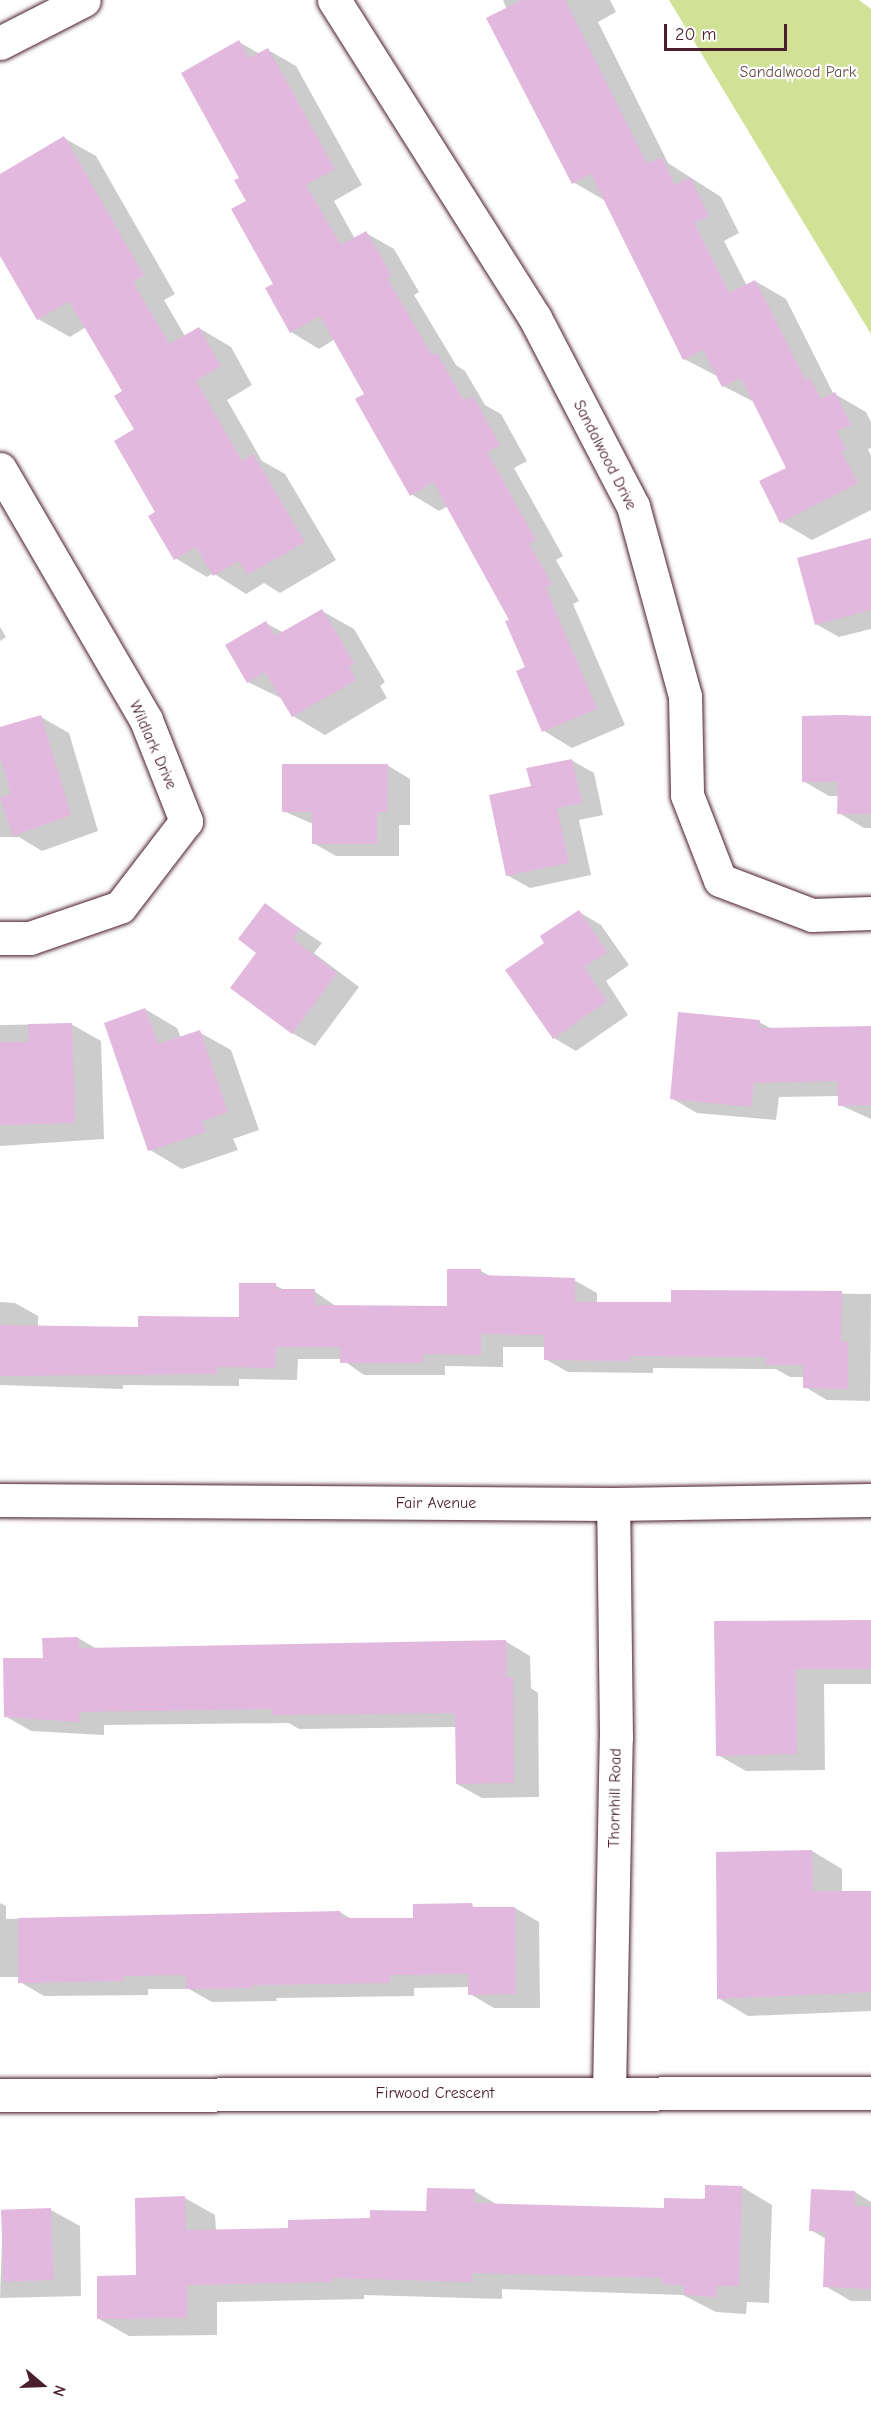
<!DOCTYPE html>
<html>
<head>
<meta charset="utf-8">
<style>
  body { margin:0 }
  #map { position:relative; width:871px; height:2427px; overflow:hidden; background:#fff; font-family:"Comic Neue",sans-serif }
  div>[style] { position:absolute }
  .green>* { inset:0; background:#d1e195 }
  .shadow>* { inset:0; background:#0003 }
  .building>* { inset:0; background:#e2b8de; transform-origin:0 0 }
  .roads { filter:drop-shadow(0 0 2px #4a1f2b) drop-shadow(0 0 2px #4a1f2b) }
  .minor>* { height:33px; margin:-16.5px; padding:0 16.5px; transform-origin:16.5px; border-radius:16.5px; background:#fff }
  .tertiary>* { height:33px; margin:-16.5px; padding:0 16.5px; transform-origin:16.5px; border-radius:16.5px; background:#fff }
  span { translate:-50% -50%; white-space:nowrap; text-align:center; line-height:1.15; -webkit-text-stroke:4.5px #fff; paint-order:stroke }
  .park-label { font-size:16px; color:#6c5046 }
  .street-label { font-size:16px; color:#4a1f2b }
  .north { position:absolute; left:12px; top:2355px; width:60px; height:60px; -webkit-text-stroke:4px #fff; paint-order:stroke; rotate:109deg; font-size:16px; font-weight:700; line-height:24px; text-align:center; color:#4a1f2b }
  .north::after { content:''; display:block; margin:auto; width:21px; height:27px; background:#4a1f2b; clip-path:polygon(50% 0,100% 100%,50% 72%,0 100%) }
  .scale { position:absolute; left:664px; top:24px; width:123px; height:27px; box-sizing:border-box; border:3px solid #4a1f2b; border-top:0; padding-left:8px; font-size:18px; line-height:21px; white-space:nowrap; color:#4a1f2b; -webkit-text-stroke:4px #fff; paint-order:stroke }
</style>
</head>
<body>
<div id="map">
  <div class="green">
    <div style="clip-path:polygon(669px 0,859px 0,871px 9px,871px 334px)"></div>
  </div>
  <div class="shadow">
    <div style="clip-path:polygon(503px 0,610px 0,616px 12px,598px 22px,668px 163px,721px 197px,739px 233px,724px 241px,747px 286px,755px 281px,786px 299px,833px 393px,866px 412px,871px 422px,871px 448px,868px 449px,871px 456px,871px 510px,812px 540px,781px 522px,788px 468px,756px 403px,723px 386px,717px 376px,684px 359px,604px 200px,573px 182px)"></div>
    <div style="clip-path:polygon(239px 42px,260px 54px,268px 50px,296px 66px,362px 185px,334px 201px,355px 239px,366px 233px,394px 249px,419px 292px,414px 295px,456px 365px,465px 371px,485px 405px,501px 414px,527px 461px,514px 468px,563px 556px,556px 560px,579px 601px,573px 604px,625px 725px,572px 748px,544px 731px,511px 620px,448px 506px,439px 511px,411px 494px,366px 394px,335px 339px,319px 349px,291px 332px,241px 178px)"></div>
    <div style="clip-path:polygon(64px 138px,96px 156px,175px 294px,164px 300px,185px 336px,199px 328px,231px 347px,252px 385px,227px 400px,262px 461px,285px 474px,336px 560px,280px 593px,264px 583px,246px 594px,213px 573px,207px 577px,175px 558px,157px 512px,124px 392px,86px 327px,70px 337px,38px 319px,0 253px,0 175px)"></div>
    <div style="clip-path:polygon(871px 539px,871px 629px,839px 637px,816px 624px)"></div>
    <div style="clip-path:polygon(322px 611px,354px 629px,385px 682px,380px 686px,387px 698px,325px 735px,293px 716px,283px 699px,248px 682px,266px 623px,284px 633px)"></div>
    <div style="clip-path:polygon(0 627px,6px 637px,0 641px)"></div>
    <div style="clip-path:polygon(41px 717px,69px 733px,98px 831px,42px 851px,19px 837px,0 837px,0 729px)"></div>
    <div style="clip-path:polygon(871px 718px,871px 828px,864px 828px,839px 813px,839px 796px,829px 796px,803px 781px)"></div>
    <div style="clip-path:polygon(571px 760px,594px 773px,603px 815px,579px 820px,591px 875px,530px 888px,507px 875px,532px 787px)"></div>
    <div style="clip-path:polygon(387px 765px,410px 779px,410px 825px,399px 825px,399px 856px,336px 856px,313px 843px,313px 824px,283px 811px)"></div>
    <div style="clip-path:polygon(265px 905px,322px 943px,314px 953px,359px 987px,315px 1046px,292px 1033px,258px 953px)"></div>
    <div style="clip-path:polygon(579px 912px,601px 925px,629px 965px,606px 981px,628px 1015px,576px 1051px,554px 1038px,546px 944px)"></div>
    <div style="clip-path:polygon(145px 1009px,177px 1028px,181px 1038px,199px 1032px,231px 1050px,259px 1130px,233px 1139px,238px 1150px,182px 1169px,150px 1150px)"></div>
    <div style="clip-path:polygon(759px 1022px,772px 1029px,871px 1028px,871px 1119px,840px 1105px,840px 1096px,779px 1097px,776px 1120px,697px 1113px,671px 1098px)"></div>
    <div style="clip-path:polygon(71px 1024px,101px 1041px,104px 1139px,0 1146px,0 1025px)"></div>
    <div style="clip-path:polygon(449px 1270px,481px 1271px,492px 1277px,574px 1280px,597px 1293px,597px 1303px,673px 1304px,673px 1292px,871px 1294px,870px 1401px,827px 1400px,805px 1387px,805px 1377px,790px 1377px,776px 1369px,653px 1368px,653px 1373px,568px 1372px,545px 1359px,545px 1347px,503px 1347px,503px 1367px,445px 1366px,445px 1375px,364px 1375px,341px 1359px,298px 1359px,297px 1380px,239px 1379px,239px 1386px,123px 1385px,123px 1389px,0 1385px,0 1302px,15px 1303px,38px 1316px,38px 1327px,140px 1328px,240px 1319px,275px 1285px,286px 1291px,314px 1291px,337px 1307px,448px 1308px)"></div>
    <div style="clip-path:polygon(715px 1622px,871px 1624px,871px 1717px,871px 1684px,824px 1684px,825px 1770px,746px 1771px,718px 1755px)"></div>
    <div style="clip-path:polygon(78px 1638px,97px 1649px,505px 1641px,530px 1656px,531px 1688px,538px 1693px,539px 1797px,482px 1798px,457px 1784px,457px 1727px,299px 1729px,289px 1723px,104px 1725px,104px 1735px,31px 1731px,5px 1716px,44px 1659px)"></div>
    <div style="clip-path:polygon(812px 1851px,842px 1869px,842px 1893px,871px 1893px,871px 2011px,748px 2016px,718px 1998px)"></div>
    <div style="clip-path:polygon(0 1903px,6px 1906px,6px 1919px,340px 1912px,353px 1920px,414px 1919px,515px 1908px,539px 1922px,540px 2008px,494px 2008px,470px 1994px,470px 1987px,414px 1988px,414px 1996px,276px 1998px,277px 2001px,212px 2002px,189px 1989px,148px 1989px,148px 1995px,44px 1996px,20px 1982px,20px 1977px,0 1977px)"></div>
    <div style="clip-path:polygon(742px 2187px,772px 2205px,769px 2303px,747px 2302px,746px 2314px,716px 2312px,683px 2295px,502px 2289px,502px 2299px,364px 2295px,364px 2299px,217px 2302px,217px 2335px,129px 2336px,99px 2319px,138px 2277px,185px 2198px,215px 2215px,216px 2231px,289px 2230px,428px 2213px,474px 2191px,498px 2205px,665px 2210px)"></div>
    <div style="clip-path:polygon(855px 2192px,871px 2202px,871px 2301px,851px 2301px,825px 2286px,826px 2239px,811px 2230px)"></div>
    <div style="clip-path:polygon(51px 2210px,80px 2226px,81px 2296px,0 2298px,3px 2211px)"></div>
  </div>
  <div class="building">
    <div style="clip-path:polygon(522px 0,565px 0,647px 164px,661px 157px,675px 185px,690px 177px,709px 216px,694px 223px,729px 293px,755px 280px,806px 381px,810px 378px,821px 399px,835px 392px,851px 425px,837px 431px,846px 449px,841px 451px,858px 483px,780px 523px,759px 481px,786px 468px,741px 378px,722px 387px,703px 350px,683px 360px,591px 174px,572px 184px,486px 18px)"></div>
    <div style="clip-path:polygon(239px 40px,249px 58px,268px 48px,335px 169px,306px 185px,341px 245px,366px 231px,392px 276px,387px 278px,432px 355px,437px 353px,464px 401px,473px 396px,500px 445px,487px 452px,536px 540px,529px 544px,552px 584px,546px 588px,597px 709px,542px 732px,516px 671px,525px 667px,505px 621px,509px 620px,433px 482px,410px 496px,355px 399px,364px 394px,320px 316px,290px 333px,265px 288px,273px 284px,231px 209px,246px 201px,234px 180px,239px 178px,181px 73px)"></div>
    <div style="clip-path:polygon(64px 136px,144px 275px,133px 282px,169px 344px,199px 327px,221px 366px,196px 381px,242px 461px,253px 454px,305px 542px,247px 575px,239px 561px,213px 576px,196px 547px,174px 560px,148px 516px,155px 512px,114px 441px,134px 429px,114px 396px,122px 391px,69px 301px,37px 320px,0 256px,0 174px)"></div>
    <div style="clip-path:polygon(871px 538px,871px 610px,815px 625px,797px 558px)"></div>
    <div style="clip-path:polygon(322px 609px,354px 663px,349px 667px,356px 680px,292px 717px,265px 672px,247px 683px,225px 645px,266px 621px,275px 636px)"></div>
    <div style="clip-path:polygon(41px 715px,71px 815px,13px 836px,0 797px,11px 794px,0 756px,0 727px)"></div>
    <div style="clip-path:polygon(840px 715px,871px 716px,871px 814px,837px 814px,838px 782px,802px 782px,802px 716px)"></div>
    <div style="clip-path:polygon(572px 759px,582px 803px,557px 808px,569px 863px,506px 876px,489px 795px,531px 786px,526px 768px)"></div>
    <div style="clip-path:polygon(282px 764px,388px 764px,387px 812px,377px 812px,377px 844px,312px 844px,312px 812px,282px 812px)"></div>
    <div style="clip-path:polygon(265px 903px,300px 929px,293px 939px,337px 973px,292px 1034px,230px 988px,256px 953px,238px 939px)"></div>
    <div style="clip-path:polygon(579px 910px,607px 952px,584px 967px,607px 1001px,553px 1039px,505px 970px,544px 943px,540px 936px)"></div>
    <div style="clip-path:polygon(145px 1008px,158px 1044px,200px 1030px,228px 1112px,202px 1121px,206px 1132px,148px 1151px,104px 1023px)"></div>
    <div style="clip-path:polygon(678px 1012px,760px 1020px,759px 1028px,871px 1026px,871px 1105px,838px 1106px,838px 1081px,754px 1083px,751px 1107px,670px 1099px)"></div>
    <div style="clip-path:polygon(72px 1023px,75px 1123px,0 1125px,0 1042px,28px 1042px,28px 1024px)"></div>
    <div style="clip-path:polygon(447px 1269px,481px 1269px,481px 1275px,575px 1278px,575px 1302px,671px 1302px,671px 1290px,842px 1291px,841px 1342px,848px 1342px,848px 1389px,803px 1388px,803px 1365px,766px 1365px,766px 1357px,631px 1356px,630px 1361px,544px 1360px,544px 1335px,481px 1334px,481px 1355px,423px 1354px,423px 1363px,340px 1363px,340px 1347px,276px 1347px,275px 1368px,217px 1367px,217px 1374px,0 1376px,0 1325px,138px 1327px,138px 1316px,239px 1317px,239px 1283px,276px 1283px,276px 1289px,315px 1289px,315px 1305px,447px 1306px)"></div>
    <div style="clip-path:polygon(871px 1620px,871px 1669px,796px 1669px,797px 1754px,716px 1756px,714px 1621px)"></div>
    <div style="clip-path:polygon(78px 1637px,79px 1648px,506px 1640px,506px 1677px,513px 1677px,514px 1783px,456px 1784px,455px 1713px,272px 1715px,272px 1709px,79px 1712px,80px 1722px,4px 1717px,3px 1658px,43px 1658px,42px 1638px)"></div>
    <div style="clip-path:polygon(812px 1850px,813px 1891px,871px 1891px,871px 1992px,717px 1999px,716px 1852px)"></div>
    <div style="clip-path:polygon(472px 1903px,473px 1907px,515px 1907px,516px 1994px,468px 1995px,468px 1974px,390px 1975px,390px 1983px,253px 1985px,253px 1988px,186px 1989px,186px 1975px,124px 1976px,124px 1981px,18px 1983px,18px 1918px,340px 1911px,341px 1918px,413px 1918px,413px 1904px)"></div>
    <div style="clip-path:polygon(705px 2185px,742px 2186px,739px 2286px,717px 2286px,716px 2297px,684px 2295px,684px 2285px,662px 2284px,662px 2278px,472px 2273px,472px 2282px,333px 2278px,333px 2282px,187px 2285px,187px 2318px,97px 2319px,97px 2276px,136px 2275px,135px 2198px,185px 2196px,186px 2230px,288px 2228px,288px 2220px,370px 2218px,370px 2210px,426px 2211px,427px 2188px,475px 2189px,474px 2203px,664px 2208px,664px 2198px,705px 2199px)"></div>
    <div style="clip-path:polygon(811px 2189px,855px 2191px,855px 2206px,871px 2207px,871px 2289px,823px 2287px,825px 2232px,809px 2231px)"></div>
    <div style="left:51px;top:2208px;width:72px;height:50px;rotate:88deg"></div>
  </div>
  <div class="roads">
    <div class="minor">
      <div style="left:334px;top:0;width:376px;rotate:57.7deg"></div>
      <div style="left:535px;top:318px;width:212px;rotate:62.5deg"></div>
      <div style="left:633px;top:506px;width:197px;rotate:74.7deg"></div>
      <div style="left:685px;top:696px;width:99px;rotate:88.8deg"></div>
      <div style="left:687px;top:795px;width:91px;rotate:68.8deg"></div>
      <div style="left:720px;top:880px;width:98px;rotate:20.8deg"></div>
      <div style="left:812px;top:915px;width:59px;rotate:-1.9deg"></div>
      <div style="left:0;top:43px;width:94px;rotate:-27.1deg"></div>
      <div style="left:0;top:469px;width:290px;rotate:59.8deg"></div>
      <div style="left:146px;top:720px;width:109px;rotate:68.4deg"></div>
      <div style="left:186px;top:821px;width:108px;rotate:127.5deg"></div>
      <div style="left:120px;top:907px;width:95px;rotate:161deg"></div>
      <div style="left:30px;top:938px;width:30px;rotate:180deg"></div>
      <div style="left:609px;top:2092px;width:354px;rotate:-88.9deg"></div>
      <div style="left:616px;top:1738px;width:234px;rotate:-90.7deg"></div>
      <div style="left:0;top:2095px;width:871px;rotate:-0.13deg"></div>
    </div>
    <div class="tertiary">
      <div style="left:0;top:1500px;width:613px;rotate:0.37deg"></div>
      <div style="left:613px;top:1504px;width:258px;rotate:-0.9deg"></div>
    </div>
  </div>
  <div class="park-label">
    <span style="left:798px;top:72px">Sandalwood Park</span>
  </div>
  <div class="street-label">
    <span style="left:605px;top:455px;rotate:63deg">Sandalwood Drive</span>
    <span style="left:153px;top:745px;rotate:66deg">Wildlark Drive</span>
    <span style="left:436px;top:1503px">Fair Avenue</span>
    <span style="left:615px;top:1798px;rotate:-89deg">Thornhill Road</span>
    <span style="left:435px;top:2093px">Firwood Crescent</span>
  </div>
  <div class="north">N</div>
  <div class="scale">20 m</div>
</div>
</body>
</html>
